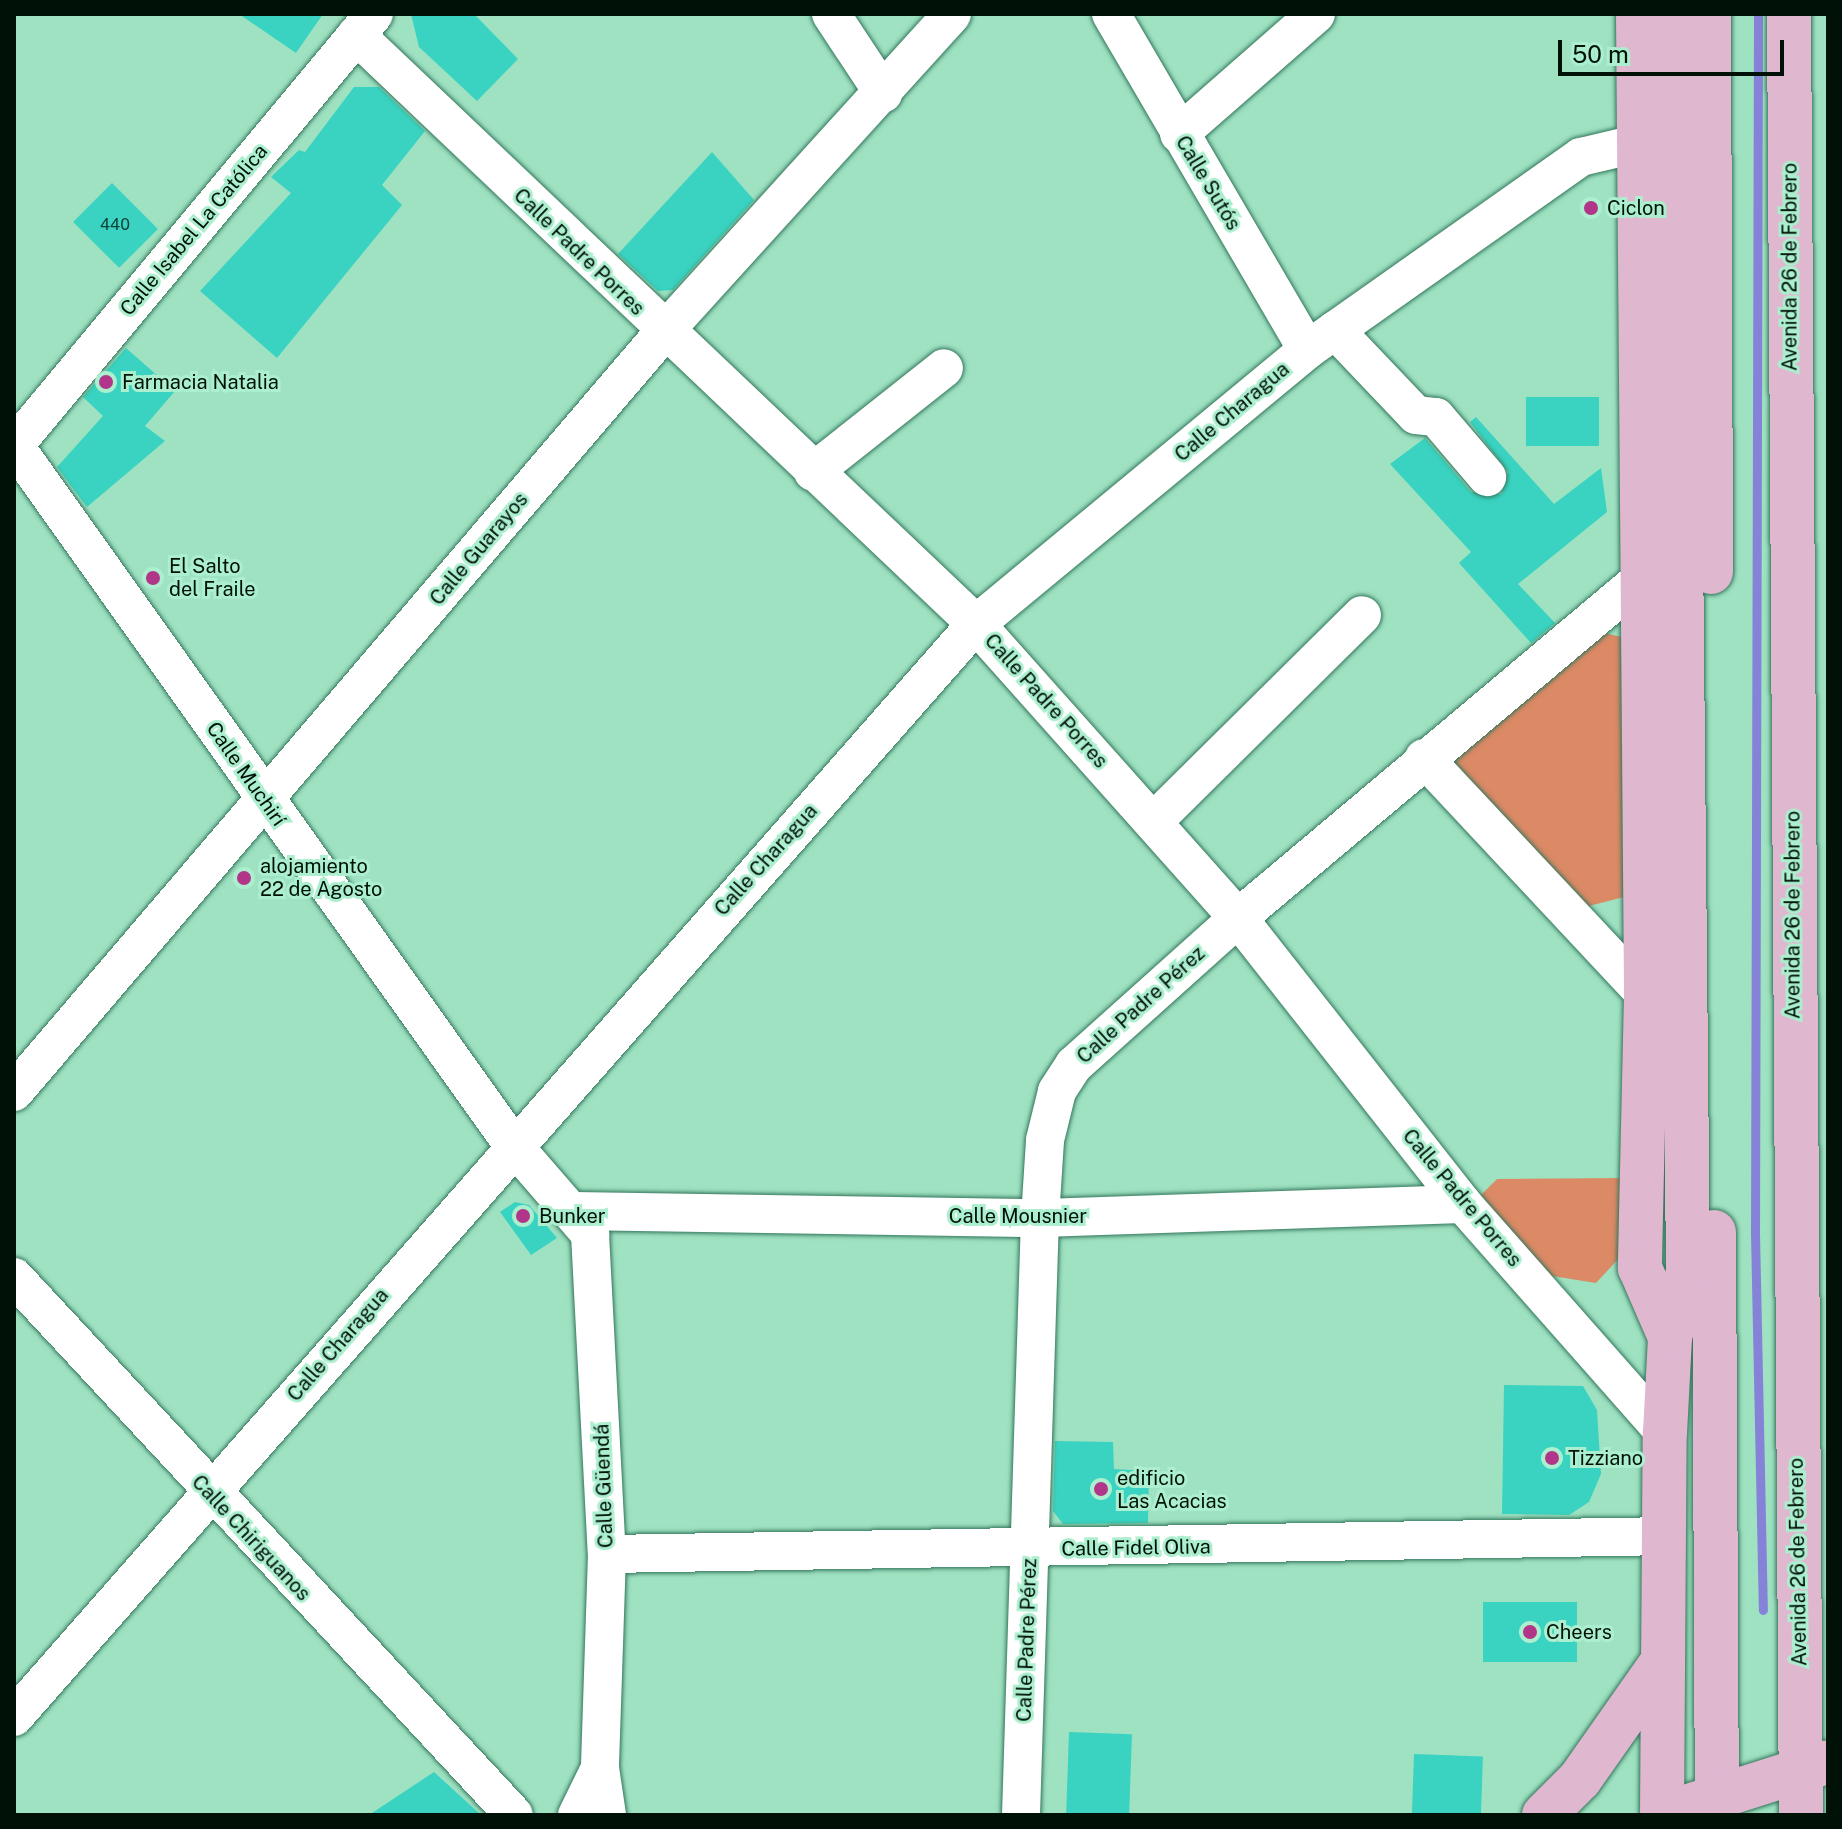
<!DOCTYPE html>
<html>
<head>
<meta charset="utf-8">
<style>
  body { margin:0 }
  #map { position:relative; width:1842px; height:1829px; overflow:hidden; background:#9ee2c2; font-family:"Public Sans",sans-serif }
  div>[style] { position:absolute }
  .green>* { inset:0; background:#dc8965 }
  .stream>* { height:9px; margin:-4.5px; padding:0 4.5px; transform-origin:4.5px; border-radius:4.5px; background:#8582d8 }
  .building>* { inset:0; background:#3ad3c1; transform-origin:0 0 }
  .roads { filter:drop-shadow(0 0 2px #34765b) drop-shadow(0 0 2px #34765b) }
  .minor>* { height:38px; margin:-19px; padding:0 19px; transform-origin:19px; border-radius:19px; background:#fff }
  .major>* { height:44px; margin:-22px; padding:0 22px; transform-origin:22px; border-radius:22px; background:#dfb7cf }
  .dots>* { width:22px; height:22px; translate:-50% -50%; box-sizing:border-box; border:4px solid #abefcf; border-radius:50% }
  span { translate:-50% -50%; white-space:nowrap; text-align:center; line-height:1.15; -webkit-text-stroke:6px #abefcf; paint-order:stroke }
  .number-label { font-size:16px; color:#0e4236 }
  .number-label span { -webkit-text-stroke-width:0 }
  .street-label { font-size:20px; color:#001107 }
  .poi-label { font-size:20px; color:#001107 }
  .left { translate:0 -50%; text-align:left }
  .frame { position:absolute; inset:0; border:16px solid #001107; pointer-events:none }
  .scale { position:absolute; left:1558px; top:40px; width:226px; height:36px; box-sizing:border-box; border:4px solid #001107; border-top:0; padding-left:10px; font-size:24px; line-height:28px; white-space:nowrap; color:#001107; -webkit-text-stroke:6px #abefcf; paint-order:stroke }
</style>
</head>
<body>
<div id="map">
  <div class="green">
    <div style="clip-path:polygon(1601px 632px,1621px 637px,1628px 896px,1577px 909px,1442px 762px)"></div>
    <div style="clip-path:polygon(1626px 1178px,1622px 1255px,1596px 1283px,1552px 1276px,1479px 1197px,1497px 1179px)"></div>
  </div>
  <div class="stream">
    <div style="left:1758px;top:14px;width:1219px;rotate:90.14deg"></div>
    <div style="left:1755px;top:1233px;width:377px;rotate:88.8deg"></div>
  </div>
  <div class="building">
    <div style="clip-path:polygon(239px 14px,323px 14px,296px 53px)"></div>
    <div style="clip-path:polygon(411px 14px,474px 14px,518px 59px,477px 101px,419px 47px)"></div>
    <div style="clip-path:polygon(354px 87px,379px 87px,425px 131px,382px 185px,402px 205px,277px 358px,200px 291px,291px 193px,271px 177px,299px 150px,305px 152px)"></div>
    <div style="clip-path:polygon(712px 152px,754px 200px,673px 290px,658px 291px,618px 254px)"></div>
    <div style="left:112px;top:183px;width:65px;height:55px;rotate:45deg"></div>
    <div style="clip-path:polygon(126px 348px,175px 391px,145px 426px,165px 441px,87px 507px,57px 467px,103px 416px,83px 397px)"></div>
    <div style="left:1526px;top:397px;width:73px;height:49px"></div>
    <div style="clip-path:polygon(1476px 417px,1554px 504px,1601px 468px,1607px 512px,1518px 584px,1555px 623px,1531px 643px,1459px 563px,1471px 552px,1390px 464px,1425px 438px,1471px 492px,1501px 494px,1508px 472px,1470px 422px)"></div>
    <div style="clip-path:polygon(515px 1202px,529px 1205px,557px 1238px,531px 1255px,500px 1212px)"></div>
    <div style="clip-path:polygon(1504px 1385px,1583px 1386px,1597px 1410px,1601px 1474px,1589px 1502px,1569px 1515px,1502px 1514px)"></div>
    <div style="clip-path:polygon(1055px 1441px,1113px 1442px,1114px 1469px,1149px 1471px,1148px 1523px,1063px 1524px,1053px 1511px)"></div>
    <div style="left:1483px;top:1602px;width:94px;height:60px"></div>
    <div style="left:1069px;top:1732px;width:63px;height:83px;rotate:2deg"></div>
    <div style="left:1414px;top:1754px;width:69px;height:59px;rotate:2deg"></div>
    <div style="clip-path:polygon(434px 1772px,481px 1815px,369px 1815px)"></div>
  </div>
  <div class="roads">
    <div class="minor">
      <div style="left:831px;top:14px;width:95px;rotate:56.6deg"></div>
      <div style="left:1111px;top:14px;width:389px;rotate:59.7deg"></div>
      <div style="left:356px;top:35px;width:855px;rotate:43.53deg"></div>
      <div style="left:976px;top:624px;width:394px;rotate:48.3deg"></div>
      <div style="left:1238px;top:918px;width:364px;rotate:51.8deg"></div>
      <div style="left:1463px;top:1204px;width:305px;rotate:48.6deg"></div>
      <div style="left:1179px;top:134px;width:182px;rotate:-41.2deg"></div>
      <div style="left:1335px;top:330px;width:117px;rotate:46.4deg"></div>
      <div style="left:1416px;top:415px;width:20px;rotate:6deg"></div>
      <div style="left:1436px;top:417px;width:79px;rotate:49.6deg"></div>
      <div style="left:14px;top:445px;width:860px;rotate:54.52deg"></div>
      <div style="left:513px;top:1145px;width:118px;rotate:49.1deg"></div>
      <div style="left:590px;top:1234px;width:320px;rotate:87deg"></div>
      <div style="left:607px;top:1554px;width:214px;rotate:91.9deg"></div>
      <div style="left:600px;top:1768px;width:48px;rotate:81.5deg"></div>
      <div style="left:14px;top:446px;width:562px;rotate:-50.19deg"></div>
      <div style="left:813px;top:472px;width:167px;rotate:-38.4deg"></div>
      <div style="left:1424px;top:758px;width:325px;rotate:46.9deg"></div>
      <div style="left:1153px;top:822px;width:294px;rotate:-44.7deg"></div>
      <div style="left:14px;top:1092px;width:999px;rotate:-49.47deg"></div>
      <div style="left:663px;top:333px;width:430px;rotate:-47.8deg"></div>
      <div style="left:574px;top:1211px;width:466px;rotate:0.9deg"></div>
      <div style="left:1040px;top:1218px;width:423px;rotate:-1.9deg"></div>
      <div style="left:14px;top:1277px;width:734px;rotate:47.1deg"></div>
      <div style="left:607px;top:1554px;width:1058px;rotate:-0.97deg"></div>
      <div style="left:14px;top:1717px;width:1456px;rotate:-48.65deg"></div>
      <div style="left:976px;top:624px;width:430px;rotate:-39.6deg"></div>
      <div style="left:1307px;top:350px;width:335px;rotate:-35.2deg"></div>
      <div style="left:1581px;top:157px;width:61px;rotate:-13.3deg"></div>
      <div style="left:577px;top:1815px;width:52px;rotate:-63.9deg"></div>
      <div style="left:1021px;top:1815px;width:597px;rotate:-88.18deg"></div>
      <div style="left:1040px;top:1218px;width:78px;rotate:-86.3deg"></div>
      <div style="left:1045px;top:1140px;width:50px;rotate:-76.2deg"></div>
      <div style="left:1057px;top:1091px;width:31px;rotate:-57deg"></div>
      <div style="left:1074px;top:1065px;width:220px;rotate:-41.9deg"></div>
      <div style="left:1238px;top:918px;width:525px;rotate:-40.06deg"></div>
    </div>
    <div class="major">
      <div style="left:1638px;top:14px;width:981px;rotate:89.53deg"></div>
      <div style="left:1646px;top:995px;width:273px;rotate:91.3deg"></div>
      <div style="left:1640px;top:1268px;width:75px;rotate:66.5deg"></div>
      <div style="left:1709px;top:14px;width:558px;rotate:89.79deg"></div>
      <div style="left:1789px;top:14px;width:1801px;rotate:89.62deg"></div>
      <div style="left:1714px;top:1232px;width:583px;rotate:89.71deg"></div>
      <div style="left:1692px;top:1805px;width:139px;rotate:-17.7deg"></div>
      <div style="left:1544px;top:1815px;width:51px;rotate:-45deg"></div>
      <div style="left:1580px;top:1779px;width:144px;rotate:-54.9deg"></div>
      <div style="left:1662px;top:1815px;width:382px;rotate:-89.6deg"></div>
      <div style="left:1665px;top:1433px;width:96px;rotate:-87deg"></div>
      <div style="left:1670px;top:1337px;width:67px;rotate:-74.5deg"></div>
      <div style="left:1688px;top:1272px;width:1258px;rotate:-90.55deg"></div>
    </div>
  </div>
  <div class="dots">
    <div style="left:1591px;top:208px;background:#b13689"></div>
    <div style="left:106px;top:382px;background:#b13689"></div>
    <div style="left:153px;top:578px;background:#b13689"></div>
    <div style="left:244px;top:878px;background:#b13689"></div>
    <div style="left:523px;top:1216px;background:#b13689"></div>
    <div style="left:1552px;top:1458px;background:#b13689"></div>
    <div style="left:1101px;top:1489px;background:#b13689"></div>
    <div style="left:1530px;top:1632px;background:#b13689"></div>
  </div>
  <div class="number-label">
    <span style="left:115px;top:225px">440</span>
  </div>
  <div class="street-label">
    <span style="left:1208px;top:183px;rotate:59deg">Calle Sutós</span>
    <span style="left:194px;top:230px;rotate:-50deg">Calle Isabel La Católica</span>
    <span style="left:579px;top:252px;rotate:44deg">Calle Padre Porres</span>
    <span style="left:1790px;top:267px;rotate:-90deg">Avenida 26 de Febrero</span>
    <span style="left:1232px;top:412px;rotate:-40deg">Calle Charagua</span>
    <span style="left:479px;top:549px;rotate:-50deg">Calle Guarayos</span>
    <span style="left:1046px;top:701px;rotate:48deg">Calle Padre Porres</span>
    <span style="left:246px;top:774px;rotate:55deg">Calle Muchirí</span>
    <span style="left:766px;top:860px;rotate:-48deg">Calle Charagua</span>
    <span style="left:1793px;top:915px;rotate:-90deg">Avenida 26 de Febrero</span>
    <span style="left:1141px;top:1005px;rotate:-42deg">Calle Padre Pérez</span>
    <span style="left:1462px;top:1198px;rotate:50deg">Calle Padre Porres</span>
    <span style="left:1018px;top:1216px">Calle Mousnier</span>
    <span style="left:338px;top:1345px;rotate:-49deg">Calle Charagua</span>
    <span style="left:604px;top:1486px;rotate:-92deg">Calle Güendá</span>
    <span style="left:251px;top:1538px;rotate:47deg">Calle Chiriguanos</span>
    <span style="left:1136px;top:1548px;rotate:-1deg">Calle Fidel Oliva</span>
    <span style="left:1798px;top:1562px;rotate:-91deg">Avenida 26 de Febrero</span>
    <span style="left:1027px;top:1640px;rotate:-88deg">Calle Padre Pérez</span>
  </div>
  <div class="poi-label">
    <span class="left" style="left:1607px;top:208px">Ciclon</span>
    <span class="left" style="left:122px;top:382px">Farmacia Natalia</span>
    <span class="left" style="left:169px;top:578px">El Salto<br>del Fraile</span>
    <span class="left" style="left:260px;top:878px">alojamiento<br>22 de Agosto</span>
    <span class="left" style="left:539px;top:1216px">Bunker</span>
    <span class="left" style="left:1568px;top:1458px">Tizziano</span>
    <span class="left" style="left:1117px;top:1490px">edificio<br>Las Acacias</span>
    <span class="left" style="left:1546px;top:1632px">Cheers</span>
  </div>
  <div class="frame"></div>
  <div class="scale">50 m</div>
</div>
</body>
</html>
